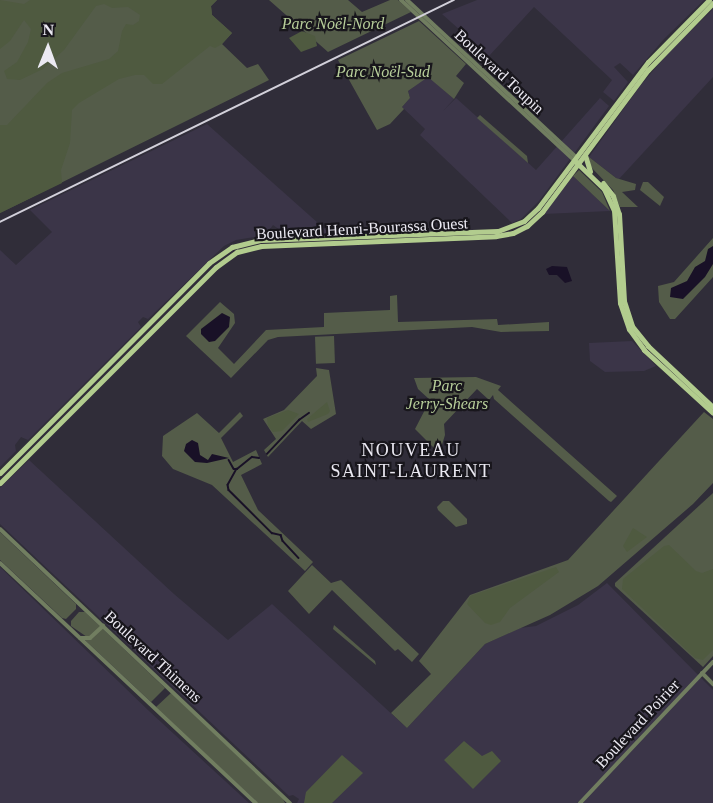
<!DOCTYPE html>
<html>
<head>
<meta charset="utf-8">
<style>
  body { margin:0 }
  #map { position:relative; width:713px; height:803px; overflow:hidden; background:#302d39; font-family:Georgia,serif }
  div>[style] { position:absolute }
  .built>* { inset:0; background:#3b3548 }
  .green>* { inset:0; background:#545c49; transform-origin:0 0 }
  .forest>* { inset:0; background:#4f5a40 }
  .water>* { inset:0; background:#191127 }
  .stream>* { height:1.5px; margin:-0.75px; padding:0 0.75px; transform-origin:0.75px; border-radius:0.75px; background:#191127 }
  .minor>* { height:4px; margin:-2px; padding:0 2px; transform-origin:2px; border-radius:2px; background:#717e60 }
  .major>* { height:5px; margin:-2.5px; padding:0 2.5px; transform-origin:2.5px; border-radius:2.5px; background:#b2cc8e }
  .tram>* { height:1.5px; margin:-0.75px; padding:0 0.75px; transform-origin:0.75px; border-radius:0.75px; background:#d2d0da }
  span { translate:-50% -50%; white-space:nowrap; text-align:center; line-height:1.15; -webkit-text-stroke:4.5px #18161c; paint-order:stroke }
  .park-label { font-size:16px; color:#b7ce9a; font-style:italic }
  .street-label { font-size:16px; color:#ebe9f2 }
  .neighbourhood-label { font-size:18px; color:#ebe9f2; letter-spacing:1.5px }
  .north { position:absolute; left:18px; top:18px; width:60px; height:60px; -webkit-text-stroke:4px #18161c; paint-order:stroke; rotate:1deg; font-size:16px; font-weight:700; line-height:24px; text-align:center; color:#ebe9f2 }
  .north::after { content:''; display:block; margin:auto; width:21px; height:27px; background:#ebe9f2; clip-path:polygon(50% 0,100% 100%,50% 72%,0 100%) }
</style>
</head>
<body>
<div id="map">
  <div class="built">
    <div style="clip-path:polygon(477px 0,704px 0,664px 39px,633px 75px,620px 63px,614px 67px,628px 82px,614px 101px,603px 92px,612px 80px,534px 7px,489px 56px,442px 14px)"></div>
    <div style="clip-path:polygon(713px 9px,713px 77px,619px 179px,616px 178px,589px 157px,640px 86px,669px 52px)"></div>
    <div style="clip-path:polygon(428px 76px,454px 99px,443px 111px,456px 98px,536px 170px,600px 98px,609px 106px,539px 201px,521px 219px,512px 223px,420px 135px,425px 129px,402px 107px,410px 98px,408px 91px)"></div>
    <div style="clip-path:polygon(207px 124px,327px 231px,326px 234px,287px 235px,273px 225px,266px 235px,236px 240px,224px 246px,148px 319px,143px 317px,138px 322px,141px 327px,28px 440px,21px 437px,15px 445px,16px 451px,0 467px,0 250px,16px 265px,52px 232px,30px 210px)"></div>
    <div style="clip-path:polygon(573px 176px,610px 211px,544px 214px)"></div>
    <div style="clip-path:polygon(632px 341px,656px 366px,644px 371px,605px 372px,590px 361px,589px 343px)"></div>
    <div style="clip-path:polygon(29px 460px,174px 594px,228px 640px,272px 604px,407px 728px,485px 644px,520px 628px,536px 626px,578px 605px,607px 583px,713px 690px,713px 803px,297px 803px,299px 799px,293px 795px,289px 796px,0 524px,0 488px)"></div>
    <div style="clip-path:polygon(0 567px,149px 711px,249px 803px,0 803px)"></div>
  </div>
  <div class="green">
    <div style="clip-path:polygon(0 0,217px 0,211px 6px,212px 15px,232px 33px,222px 44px,247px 68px,258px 64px,269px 80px,0 213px)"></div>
    <div style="clip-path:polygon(269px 0,348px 0,362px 12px,390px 0,398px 0,411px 12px,328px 52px)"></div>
    <div style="clip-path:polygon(419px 21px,466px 64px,456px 76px,464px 83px,454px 99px,428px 77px,408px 91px,410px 98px,402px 107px,404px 109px,390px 124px,377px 130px,338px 60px)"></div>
    <div style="clip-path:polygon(480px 115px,527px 156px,528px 163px,477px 118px)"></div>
    <div style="clip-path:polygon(589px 157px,616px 178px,636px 184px,635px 190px,622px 192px,638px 207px,620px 207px,613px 190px,590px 166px)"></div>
    <div style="clip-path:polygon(579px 170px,602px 192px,610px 211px,573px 176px)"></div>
    <div style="clip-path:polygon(643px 182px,648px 182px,664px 197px,660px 206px,640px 190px)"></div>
    <div style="clip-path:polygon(713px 238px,713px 277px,675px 319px,670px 319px,659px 302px,658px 286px,674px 282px)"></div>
    <div style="clip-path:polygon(397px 295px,398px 322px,497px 319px,498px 325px,549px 322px,549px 331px,501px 332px,472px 327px,278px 337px,268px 340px,231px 378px,186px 336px,220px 302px,234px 314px,235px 323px,218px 348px,234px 364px,266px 330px,324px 327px,324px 313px,390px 310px,390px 296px)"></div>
    <div style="left:334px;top:336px;width:27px;height:19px;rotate:88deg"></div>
    <div style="clip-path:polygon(316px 368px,329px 370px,336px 414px,311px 429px,302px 421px,268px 457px,264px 450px,276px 439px,263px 419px,284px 410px,317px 376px)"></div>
    <div style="clip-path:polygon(476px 377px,501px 386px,498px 390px,617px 496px,611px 502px,609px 501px,494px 399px,493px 395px,489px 400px,477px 389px,444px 424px,445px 435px,441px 448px,436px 450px,415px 429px,430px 400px,418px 389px,414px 378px)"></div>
    <div style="clip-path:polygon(240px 412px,243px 416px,221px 438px,233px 462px,256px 450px,262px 464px,241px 475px,258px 510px,313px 562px,305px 571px,212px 485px,173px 469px,162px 456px,163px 436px,197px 413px,219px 433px)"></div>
    <div style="clip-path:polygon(704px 412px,713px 419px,713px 483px,693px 504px,598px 586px,550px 615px,485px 644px,407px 728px,391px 713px,431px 674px,419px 661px,470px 595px,568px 560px)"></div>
    <div style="clip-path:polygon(713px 493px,713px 656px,703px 667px,615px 586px,615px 583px)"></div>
    <div style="clip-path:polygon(443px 501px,449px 501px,467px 519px,467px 524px,456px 527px,438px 510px,437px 507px)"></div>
    <div style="clip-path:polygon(0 532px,76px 604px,76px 609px,66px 619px,62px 618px,0 560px)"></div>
    <div style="clip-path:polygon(312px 565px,331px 583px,341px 580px,419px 654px,412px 662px,398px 649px,395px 651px,332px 590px,309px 614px,288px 591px)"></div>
    <div style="clip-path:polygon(79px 612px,85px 612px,165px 688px,151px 702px,85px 640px,87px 637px,71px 626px,71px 621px)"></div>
    <div style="clip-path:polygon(334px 625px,375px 661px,376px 665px,333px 629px)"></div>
    <div style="clip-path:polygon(171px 693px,283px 799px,285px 803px,258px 803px,156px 707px)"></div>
  </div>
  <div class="forest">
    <div style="clip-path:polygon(0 0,24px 4px,30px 0,217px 0,211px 6px,212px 15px,232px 33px,222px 44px,215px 48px,210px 46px,162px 84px,153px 84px,144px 75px,135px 75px,119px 79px,79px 103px,72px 110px,70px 143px,61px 170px,62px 183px,0 213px,0 125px,7px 125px,47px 83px,62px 73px,109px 59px,118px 51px,122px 31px,126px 24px,133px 25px,139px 21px,140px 15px,128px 7px,112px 8px,104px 4px,96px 6px,64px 50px,43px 69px,20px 80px,7px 79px,4px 71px,17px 62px,28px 42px,31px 29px,24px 20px,10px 41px,0 49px)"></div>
    <div style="clip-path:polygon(302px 31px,315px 36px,317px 46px,301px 52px,289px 38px)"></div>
    <div style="clip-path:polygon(327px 402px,330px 411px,328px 414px,308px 422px,307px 419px)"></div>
    <div style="clip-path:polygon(288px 410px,299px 414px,282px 431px,273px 432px,268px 426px,267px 418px)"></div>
    <div style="clip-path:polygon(633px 528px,647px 537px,627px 552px,623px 546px)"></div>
    <div style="clip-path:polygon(669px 545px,696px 571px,702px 573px,713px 569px,713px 650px,703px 660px,695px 658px,622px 589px,623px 579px,664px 546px)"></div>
    <div style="clip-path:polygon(556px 567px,559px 572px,510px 608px,500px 622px,491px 625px,485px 623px,467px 604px,470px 596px)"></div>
    <div style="clip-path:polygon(464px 741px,482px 756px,492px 751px,501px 761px,473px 789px,444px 760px)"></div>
    <div style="clip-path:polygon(342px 755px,363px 773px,332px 803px,304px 803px,306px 792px)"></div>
  </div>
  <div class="water">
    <div style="clip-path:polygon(713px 246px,713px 264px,705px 277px,683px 299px,670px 297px,671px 288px,687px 281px,695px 267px,705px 261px,708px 249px)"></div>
    <div style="clip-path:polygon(552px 266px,567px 267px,572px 281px,565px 283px,557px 275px,549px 275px,546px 269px)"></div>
    <div style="clip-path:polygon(222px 313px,230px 317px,229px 327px,215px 341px,209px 342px,201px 334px,201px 329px)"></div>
    <div style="clip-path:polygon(192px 440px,198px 443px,200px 455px,208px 460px,212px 454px,229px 458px,207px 463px,195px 462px,184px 451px,186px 444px)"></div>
  </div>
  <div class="stream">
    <div style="left:267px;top:454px;width:47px;rotate:-46.7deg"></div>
    <div style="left:299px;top:420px;width:12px;rotate:-35deg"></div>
    <div style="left:229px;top:460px;width:10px;rotate:61deg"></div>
    <div style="left:234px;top:469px;width:3px"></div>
    <div style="left:237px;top:469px;width:19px;rotate:-39deg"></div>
    <div style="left:252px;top:457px;width:7px;rotate:8deg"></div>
    <div style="left:237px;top:469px;width:18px;rotate:119deg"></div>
    <div style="left:228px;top:485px;width:5px;rotate:79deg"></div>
    <div style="left:229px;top:490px;width:61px;rotate:45deg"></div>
    <div style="left:272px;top:533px;width:9px;rotate:13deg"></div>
    <div style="left:281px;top:535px;width:6px;rotate:72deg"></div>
    <div style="left:283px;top:541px;width:23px;rotate:47deg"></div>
  </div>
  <div class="minor">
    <div style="left:401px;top:0;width:236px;rotate:42.8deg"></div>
    <div style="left:407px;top:0;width:232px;rotate:42.9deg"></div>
    <div style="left:0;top:529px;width:399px;rotate:43.4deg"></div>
    <div style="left:0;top:563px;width:351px;rotate:43.2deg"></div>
    <div style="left:80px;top:638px;width:10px"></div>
    <div style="left:90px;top:638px;width:18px;rotate:-43deg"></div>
    <div style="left:702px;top:673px;width:16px;rotate:45deg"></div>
    <div style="left:580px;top:803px;width:194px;rotate:-46.7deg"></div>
  </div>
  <div class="major">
    <div style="left:585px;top:155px;width:17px;rotate:73deg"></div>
    <div style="left:575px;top:161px;width:40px;rotate:44deg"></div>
    <div style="left:604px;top:189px;width:23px;rotate:65deg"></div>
    <div style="left:614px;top:210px;width:93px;rotate:86.3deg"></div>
    <div style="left:620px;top:303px;width:28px;rotate:71deg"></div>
    <div style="left:629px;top:329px;width:26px;rotate:54deg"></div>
    <div style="left:644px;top:350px;width:93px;rotate:42.4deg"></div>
    <div style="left:603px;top:183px;width:16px;rotate:52deg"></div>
    <div style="left:613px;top:196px;width:19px;rotate:72deg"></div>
    <div style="left:619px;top:214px;width:87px;rotate:86.7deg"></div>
    <div style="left:624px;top:301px;width:26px;rotate:72deg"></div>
    <div style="left:632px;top:326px;width:26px;rotate:51deg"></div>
    <div style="left:648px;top:346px;width:89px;rotate:43.2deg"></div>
    <div style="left:0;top:473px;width:296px;rotate:-45.1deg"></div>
    <div style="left:209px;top:263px;width:28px;rotate:-35deg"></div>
    <div style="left:232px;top:247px;width:30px;rotate:-14deg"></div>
    <div style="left:261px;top:240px;width:237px;rotate:-2.2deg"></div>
    <div style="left:498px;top:231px;width:28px;rotate:-21deg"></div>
    <div style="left:524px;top:221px;width:19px;rotate:-43deg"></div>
    <div style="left:538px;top:208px;width:183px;rotate:-53deg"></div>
    <div style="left:648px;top:62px;width:87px;rotate:-45.5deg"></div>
    <div style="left:0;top:483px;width:305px;rotate:-45deg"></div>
    <div style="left:216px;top:267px;width:26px;rotate:-36deg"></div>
    <div style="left:237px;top:252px;width:25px;rotate:-14deg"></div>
    <div style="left:261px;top:246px;width:235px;rotate:-2.4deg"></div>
    <div style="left:496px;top:236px;width:17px;rotate:-10deg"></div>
    <div style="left:513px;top:233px;width:16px;rotate:-27deg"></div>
    <div style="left:527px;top:226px;width:21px;rotate:-43deg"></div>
    <div style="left:542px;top:212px;width:177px;rotate:-53.3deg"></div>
    <div style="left:648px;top:70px;width:93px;rotate:-45.9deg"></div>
  </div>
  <div class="tram">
    <div style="left:0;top:222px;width:505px;rotate:-26.06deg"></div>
  </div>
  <div class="park-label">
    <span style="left:333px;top:24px">Parc Noël-Nord</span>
    <span style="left:383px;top:72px">Parc Noël-Sud</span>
    <span style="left:447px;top:395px">Parc<br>Jerry-Shears</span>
  </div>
  <div class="street-label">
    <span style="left:499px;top:72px;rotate:43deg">Boulevard Toupin</span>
    <span style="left:362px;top:229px;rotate:-3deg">Boulevard Henri-Bourassa Ouest</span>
    <span style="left:153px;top:657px;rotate:43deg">Boulevard Thimens</span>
    <span style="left:638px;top:724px;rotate:-47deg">Boulevard Poirier</span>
  </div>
  <div class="neighbourhood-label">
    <span style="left:411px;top:461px">NOUVEAU<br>SAINT-LAURENT</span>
  </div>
  <div class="north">N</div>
</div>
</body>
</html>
